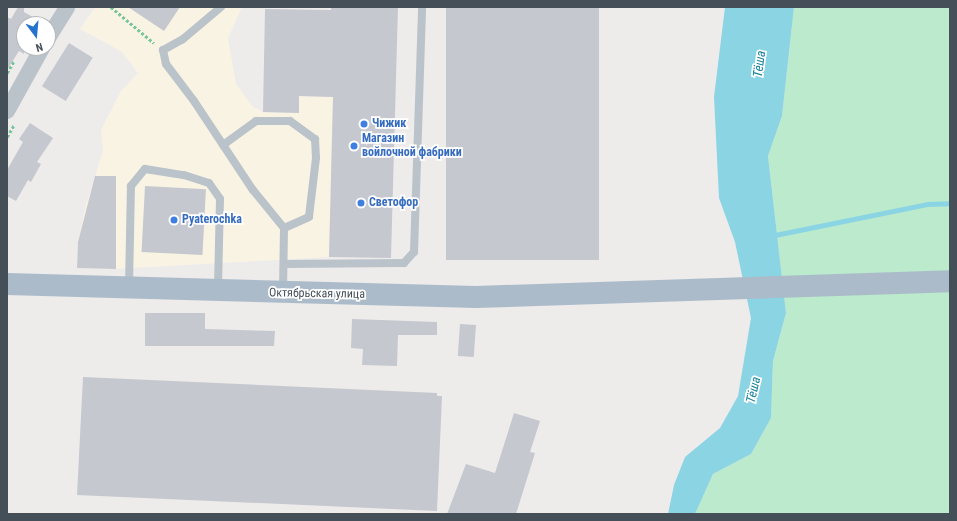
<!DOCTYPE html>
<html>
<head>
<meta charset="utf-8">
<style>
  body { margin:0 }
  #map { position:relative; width:957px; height:521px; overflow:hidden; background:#eeebeb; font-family:"Roboto Condensed",sans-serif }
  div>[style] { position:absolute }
  .commercial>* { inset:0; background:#f9f3e4 }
  .green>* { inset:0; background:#bbeacc }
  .water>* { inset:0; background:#8bd4e4 }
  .stream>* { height:5px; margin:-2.5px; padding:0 2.5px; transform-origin:2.5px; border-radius:2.5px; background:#8bd4e4 }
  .building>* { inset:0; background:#c5c8ce; transform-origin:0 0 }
  .path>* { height:2.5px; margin-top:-1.25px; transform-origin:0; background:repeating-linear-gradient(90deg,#76c59c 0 3px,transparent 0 5px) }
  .service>* { height:8px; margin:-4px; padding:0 4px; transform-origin:4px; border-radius:4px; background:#bac3ca }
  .minor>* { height:16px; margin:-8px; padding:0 8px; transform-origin:8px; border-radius:8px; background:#bac3ca }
  .primary>* { height:22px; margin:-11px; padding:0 11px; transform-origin:11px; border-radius:11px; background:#acbbc9 }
  .dots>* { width:11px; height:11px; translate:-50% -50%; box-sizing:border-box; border:2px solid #fff; border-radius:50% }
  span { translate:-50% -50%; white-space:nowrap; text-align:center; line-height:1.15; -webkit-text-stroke:3.5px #fff; paint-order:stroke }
  .shop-label { font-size:12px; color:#366cbe; font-weight:700 }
  .left { translate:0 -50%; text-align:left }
  .street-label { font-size:12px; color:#454f57 }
  .water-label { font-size:13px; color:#168199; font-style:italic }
  .frame { position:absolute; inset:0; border:8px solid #454f57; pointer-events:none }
  .north { position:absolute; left:16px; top:16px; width:40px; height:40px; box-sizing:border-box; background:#fff; border:1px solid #b5b9bc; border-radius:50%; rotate:164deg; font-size:11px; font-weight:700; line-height:16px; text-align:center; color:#454f57 }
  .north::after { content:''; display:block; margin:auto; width:14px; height:18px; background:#2573ce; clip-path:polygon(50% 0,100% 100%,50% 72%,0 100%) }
</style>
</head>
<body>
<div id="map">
  <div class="commercial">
    <div style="clip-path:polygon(95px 7px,242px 7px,228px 38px,236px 84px,252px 106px,263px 112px,299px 113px,299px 96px,333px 97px,329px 257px,116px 269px,77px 268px,78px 242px,86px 205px,103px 151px,101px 130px,121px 91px,138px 73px,122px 52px,80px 29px)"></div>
  </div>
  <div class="green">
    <div style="clip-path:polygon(794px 7px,950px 7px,950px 514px,695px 514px,713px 474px,751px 454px,771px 418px,773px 361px,786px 313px,768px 156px,782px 116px)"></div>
  </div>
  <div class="water">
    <div style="clip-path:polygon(725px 7px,794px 7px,782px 116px,768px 156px,786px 313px,773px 361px,771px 418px,751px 454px,713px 474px,695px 514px,668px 514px,674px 485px,685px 457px,720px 428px,738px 396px,751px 318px,735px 242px,719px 198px,714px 97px)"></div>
  </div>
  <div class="stream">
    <div style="left:770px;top:236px;width:160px;rotate:-11.5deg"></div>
    <div style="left:927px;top:204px;width:23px;rotate:-2deg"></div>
  </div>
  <div class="building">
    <div style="clip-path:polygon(18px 7px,24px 7px,24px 12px,45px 24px,24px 24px,24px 54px,19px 51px,7px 70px,7px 17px,11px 19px)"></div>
    <div style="clip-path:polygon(128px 7px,180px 7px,164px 31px)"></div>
    <div style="clip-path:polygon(331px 7px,398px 7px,391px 258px,329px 257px,333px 97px,299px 96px,299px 113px,263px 112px,265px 9px,331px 10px)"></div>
    <div style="left:446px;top:7px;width:153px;height:253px"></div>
    <div style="left:69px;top:43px;width:28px;height:51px;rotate:32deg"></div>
    <div style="clip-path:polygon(30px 123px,53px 138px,37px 162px,41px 164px,31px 182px,28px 180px,16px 201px,7px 196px,7px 170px,23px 142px,19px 139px)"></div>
    <div style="clip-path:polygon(95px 176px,116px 176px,116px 269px,77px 268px,78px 242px)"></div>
    <div style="left:145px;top:186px;width:61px;height:66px;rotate:3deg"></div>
    <div style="clip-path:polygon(145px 313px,205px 313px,205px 329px,275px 331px,274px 346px,145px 346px)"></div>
    <div style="clip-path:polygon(352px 319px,437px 322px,437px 335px,398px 335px,397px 366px,362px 365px,363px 349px,351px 348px)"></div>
    <div style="left:460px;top:324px;width:16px;height:32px;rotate:4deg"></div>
    <div style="clip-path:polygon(83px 377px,437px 393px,437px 396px,442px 396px,437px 511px,77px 495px)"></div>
    <div style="clip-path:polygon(514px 413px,540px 421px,530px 452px,535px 453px,516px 514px,447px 514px,466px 464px,495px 473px)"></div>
  </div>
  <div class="path">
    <div style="left:111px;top:7px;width:56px;rotate:39.9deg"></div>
    <div style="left:7px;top:73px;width:14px;rotate:-60deg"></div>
    <div style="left:7px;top:137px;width:14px;rotate:-60deg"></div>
  </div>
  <div class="service">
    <div style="left:221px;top:7px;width:50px;rotate:139.9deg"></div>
    <div style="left:183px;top:39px;width:23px;rotate:151deg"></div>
    <div style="left:163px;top:50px;width:14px;rotate:78deg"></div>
    <div style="left:166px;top:64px;width:46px;rotate:52.9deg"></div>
    <div style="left:194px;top:101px;width:107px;rotate:56.5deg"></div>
    <div style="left:253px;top:190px;width:49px;rotate:50.8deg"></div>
    <div style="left:284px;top:228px;width:63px;rotate:90.9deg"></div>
    <div style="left:223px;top:145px;width:41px;rotate:-36deg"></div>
    <div style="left:256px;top:121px;width:34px"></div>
    <div style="left:290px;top:121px;width:31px;rotate:36deg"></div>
    <div style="left:315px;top:139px;width:19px;rotate:87deg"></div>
    <div style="left:316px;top:158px;width:59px;rotate:96.8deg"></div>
    <div style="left:309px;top:217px;width:27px;rotate:156deg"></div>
    <div style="left:284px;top:264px;width:120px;rotate:-0.5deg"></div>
    <div style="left:404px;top:263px;width:15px;rotate:-48deg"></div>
    <div style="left:414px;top:252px;width:245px;rotate:-88.1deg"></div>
    <div style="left:129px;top:287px;width:101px;rotate:-88.9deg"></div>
    <div style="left:131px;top:186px;width:22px;rotate:-51deg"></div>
    <div style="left:145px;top:169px;width:39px;rotate:9deg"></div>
    <div style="left:184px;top:175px;width:26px;rotate:18deg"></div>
    <div style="left:209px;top:183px;width:19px;rotate:55deg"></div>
    <div style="left:220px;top:199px;width:90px;rotate:91.3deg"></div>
  </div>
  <div class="minor">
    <div style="left:48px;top:38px;width:36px;rotate:-58deg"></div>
    <div style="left:7px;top:111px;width:72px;rotate:-60.9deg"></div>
  </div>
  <div class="primary">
    <div style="left:7px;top:284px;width:469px;rotate:1.6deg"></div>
    <div style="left:476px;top:297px;width:474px;rotate:-1.9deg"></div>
  </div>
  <div class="dots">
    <div style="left:364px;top:124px;background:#3f7fe0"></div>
    <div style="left:354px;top:146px;background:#3f7fe0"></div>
    <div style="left:361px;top:203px;background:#3f7fe0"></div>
    <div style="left:174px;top:220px;background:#3f7fe0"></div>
  </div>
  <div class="shop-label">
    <span class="left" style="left:372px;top:124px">Чижик</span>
    <span class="left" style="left:362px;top:146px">Магазин<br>войлочной фабрики</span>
    <span class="left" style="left:369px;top:203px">Светофор</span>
    <span class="left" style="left:182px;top:220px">Pyaterochka</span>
  </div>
  <div class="street-label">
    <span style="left:317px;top:294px;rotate:1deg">Октябрьская улица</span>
  </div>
  <div class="water-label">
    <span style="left:760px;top:64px;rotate:-83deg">Тёша</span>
    <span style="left:754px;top:390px;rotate:-77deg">Тёша</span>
  </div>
  <div class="frame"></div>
  <div class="north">N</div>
</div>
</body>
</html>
